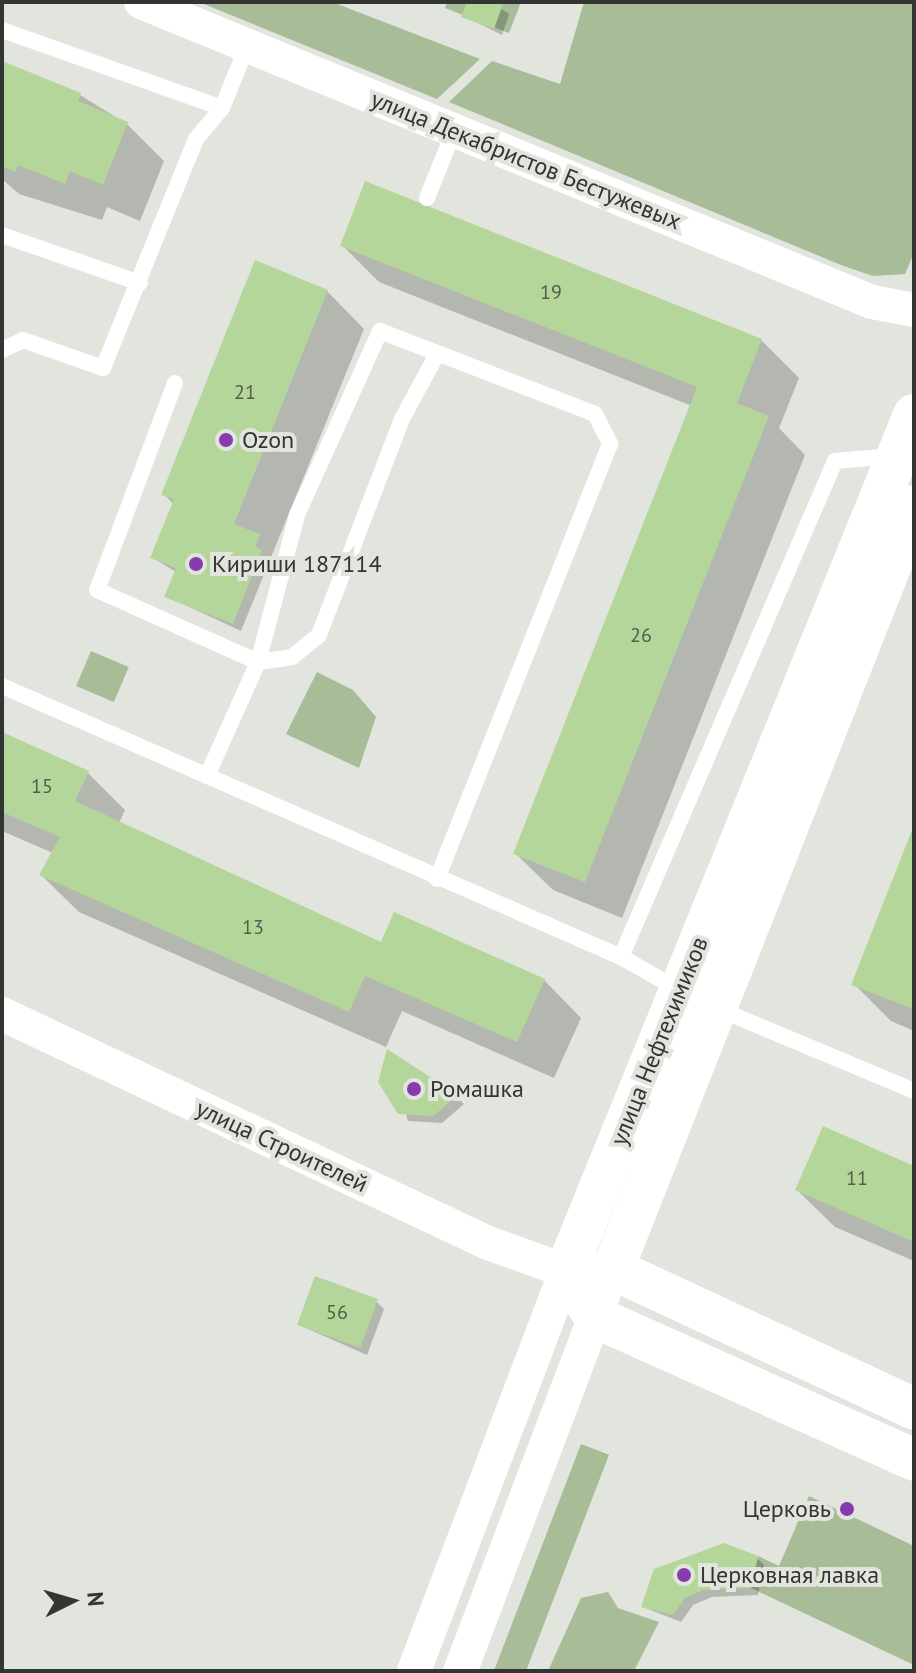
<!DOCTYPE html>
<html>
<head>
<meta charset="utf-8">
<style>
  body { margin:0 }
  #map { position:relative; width:916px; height:1673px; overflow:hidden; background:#e1e5dd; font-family:"PT Sans",sans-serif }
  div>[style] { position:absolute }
  .green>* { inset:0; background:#a7bc97; transform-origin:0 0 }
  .shadow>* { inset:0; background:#0003 }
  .building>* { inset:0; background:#b5d69b; transform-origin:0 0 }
  .service>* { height:16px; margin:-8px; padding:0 8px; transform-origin:8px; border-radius:8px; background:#fff }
  .minor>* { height:34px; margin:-17px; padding:0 17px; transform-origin:17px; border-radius:17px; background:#fff }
  .tertiary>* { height:42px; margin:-21px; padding:0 21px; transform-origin:21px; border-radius:21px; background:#fff }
  .dots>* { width:22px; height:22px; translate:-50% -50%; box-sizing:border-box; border:4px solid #e1e5dd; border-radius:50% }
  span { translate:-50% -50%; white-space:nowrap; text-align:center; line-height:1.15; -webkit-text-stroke:8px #e1e5dd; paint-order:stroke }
  .number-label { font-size:20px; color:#545d4c }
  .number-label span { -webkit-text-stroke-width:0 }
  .street-label { font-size:24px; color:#333532 }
  .poi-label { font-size:24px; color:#333532 }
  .left { translate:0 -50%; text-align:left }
  .right { translate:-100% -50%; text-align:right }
  .frame { position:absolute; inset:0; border:4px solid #333532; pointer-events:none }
  .north { position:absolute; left:32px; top:1561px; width:80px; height:80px; -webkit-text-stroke:6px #e1e5dd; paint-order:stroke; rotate:85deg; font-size:22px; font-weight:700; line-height:32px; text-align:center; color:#333532 }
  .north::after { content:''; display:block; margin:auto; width:28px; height:36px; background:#333532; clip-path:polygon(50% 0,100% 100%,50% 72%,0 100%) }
</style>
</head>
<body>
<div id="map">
  <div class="green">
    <div style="clip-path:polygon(199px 2px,332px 2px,480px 59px,437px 99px)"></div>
    <div style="clip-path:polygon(447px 2px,521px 2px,509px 33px,445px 8px)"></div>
    <div style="clip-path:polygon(584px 2px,914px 2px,914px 253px,905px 274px,873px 276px,841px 265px,449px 102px,492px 61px,560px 84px)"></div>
    <div style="left:91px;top:651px;width:41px;height:38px;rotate:23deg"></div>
    <div style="clip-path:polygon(317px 672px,353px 690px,376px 717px,359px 768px,286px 734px)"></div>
    <div style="left:581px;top:1444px;width:30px;height:245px;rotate:21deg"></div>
    <div style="clip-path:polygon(809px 1496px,914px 1546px,914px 1665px,751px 1588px,758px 1556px,779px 1566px)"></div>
    <div style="clip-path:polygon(608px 1592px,618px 1608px,659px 1622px,634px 1671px,548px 1671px,581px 1598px)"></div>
  </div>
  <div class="shadow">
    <div style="clip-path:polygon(469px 2px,491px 2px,509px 14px,502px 35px,464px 16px)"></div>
    <div style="clip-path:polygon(2px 63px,80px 95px,127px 124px,164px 161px,140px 221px,107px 207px,102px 220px,19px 194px,2px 179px)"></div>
    <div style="clip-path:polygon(342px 245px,761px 340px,799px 378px,779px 428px,805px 455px,622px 918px,553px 890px,515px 853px,692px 406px,379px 282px)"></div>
    <div style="clip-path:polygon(327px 291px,364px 329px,241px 631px,166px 596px,176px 572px,153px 558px,174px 505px,164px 494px)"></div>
    <div style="clip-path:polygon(2px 735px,88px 773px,125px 810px,119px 823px,382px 944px,544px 980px,581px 1018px,554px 1078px,402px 1011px,386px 1047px,79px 912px,41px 875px,53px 853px,2px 831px)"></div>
    <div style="clip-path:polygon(914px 830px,914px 1031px,891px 1021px,854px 984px)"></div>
    <div style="clip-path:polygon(388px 1053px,457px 1097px,464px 1104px,442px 1123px,408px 1121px)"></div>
    <div style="clip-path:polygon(914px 1168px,914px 1261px,835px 1227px,797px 1190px)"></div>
    <div style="clip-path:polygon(376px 1301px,384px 1309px,367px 1355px,299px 1325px)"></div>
    <div style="clip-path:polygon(756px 1557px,764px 1565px,758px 1595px,712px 1597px,693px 1605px,681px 1622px,643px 1607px)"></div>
  </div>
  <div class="building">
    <div style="clip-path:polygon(467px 2px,503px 4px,494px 29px,461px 17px)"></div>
    <div style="clip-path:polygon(2px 61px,81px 93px,78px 101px,128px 122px,103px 185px,70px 171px,65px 184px,18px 165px,15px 172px,2px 166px)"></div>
    <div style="clip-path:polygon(365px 181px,762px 339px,737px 403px,769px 416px,585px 882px,513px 854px,697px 387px,340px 246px)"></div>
    <div style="clip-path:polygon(255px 260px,328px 290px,234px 524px,260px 534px,255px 547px,262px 550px,233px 624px,164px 597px,176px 568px,150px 558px,174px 499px,161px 495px)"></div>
    <div style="clip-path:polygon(2px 732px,89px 771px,75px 801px,381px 942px,394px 912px,545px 979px,517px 1042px,365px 976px,349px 1012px,39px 875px,60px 837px,2px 812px)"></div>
    <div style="clip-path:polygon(914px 825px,914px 1009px,851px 985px)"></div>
    <div style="clip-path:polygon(387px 1049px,458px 1095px,433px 1116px,398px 1114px,378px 1082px)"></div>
    <div style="clip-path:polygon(823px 1126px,914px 1166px,914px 1242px,795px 1190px)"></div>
    <div style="left:315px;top:1276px;width:67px;height:52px;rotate:20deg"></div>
    <div style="clip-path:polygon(724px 1543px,758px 1556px,751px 1588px,703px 1590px,685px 1598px,673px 1615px,641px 1607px,654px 1569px)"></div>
  </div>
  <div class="service">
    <div style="left:2px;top:30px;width:233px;rotate:19.5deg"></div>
    <div style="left:427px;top:198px;width:72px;rotate:-68.1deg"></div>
    <div style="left:2px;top:235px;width:146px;rotate:19.2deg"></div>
    <div style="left:2px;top:350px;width:23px;rotate:-25deg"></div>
    <div style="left:23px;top:340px;width:85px;rotate:19.3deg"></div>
    <div style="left:103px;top:368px;width:247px;rotate:-67.9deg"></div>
    <div style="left:196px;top:139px;width:40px;rotate:-50deg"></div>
    <div style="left:222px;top:108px;width:67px;rotate:-68deg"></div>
    <div style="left:175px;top:383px;width:221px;rotate:110.6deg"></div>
    <div style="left:97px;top:590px;width:176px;rotate:24.1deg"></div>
    <div style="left:258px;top:662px;width:34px;rotate:-8deg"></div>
    <div style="left:292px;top:657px;width:35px;rotate:-39deg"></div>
    <div style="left:319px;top:635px;width:231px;rotate:-69deg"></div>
    <div style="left:402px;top:419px;width:74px;rotate:-61.7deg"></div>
    <div style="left:2px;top:686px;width:676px;rotate:23.64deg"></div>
    <div style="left:621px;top:957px;width:69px;rotate:29.5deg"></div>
    <div style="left:207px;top:776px;width:125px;rotate:-65.9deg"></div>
    <div style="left:258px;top:662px;width:152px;rotate:-75.1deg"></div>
    <div style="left:297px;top:515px;width:202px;rotate:-65.7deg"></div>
    <div style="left:380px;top:331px;width:230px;rotate:21.1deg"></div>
    <div style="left:595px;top:414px;width:34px;rotate:63deg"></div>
    <div style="left:610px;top:444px;width:468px;rotate:111.7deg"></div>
    <div style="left:621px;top:957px;width:540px;rotate:-66.66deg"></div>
    <div style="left:835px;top:461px;width:57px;rotate:-5deg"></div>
    <div style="left:716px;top:1008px;width:215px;rotate:22.7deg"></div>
  </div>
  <div class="minor">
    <div style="left:141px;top:2px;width:790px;rotate:22.31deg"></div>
    <div style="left:872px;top:302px;width:43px;rotate:10.8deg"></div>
    <div style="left:2px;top:1014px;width:537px;rotate:25.23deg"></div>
    <div style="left:488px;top:1243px;width:83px;rotate:19.7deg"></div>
    <div style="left:566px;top:1271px;width:47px;rotate:-2.4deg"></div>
    <div style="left:613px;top:1269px;width:430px;rotate:110.8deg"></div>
    <div style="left:414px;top:1671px;width:428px;rotate:-69.2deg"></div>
  </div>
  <div class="tertiary">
    <div style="left:914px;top:415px;width:924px;rotate:112.12deg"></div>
    <div style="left:566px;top:1271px;width:54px;rotate:57.8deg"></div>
    <div style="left:595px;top:1317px;width:350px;rotate:24.1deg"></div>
    <div style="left:914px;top:506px;width:820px;rotate:111.53deg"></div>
    <div style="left:613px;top:1269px;width:332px;rotate:24.9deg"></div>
  </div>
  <div class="dots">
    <div style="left:226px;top:440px;background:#873cae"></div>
    <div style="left:196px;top:564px;background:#873cae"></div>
    <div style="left:414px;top:1089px;background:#873cae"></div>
    <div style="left:847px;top:1509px;background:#873cae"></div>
    <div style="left:684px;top:1575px;background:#873cae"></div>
  </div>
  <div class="number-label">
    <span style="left:551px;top:292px">19</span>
    <span style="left:245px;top:392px">21</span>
    <span style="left:641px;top:635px">26</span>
    <span style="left:42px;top:786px">15</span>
    <span style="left:253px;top:927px">13</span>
    <span style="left:857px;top:1178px">11</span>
    <span style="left:337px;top:1312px">56</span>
  </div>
  <div class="street-label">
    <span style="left:526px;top:160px;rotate:22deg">улица Декабристов Бестужевых</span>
    <span style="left:659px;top:1041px;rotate:-68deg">улица Нефтехимиков</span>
    <span style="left:282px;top:1146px;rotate:25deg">улица Строителей</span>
  </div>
  <div class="poi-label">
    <span class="left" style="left:242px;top:440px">Ozon</span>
    <span class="left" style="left:212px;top:564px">Кириши 187114</span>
    <span class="left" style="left:430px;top:1089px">Ромашка</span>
    <span class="right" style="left:831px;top:1509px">Церковь</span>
    <span class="left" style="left:700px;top:1575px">Церковная лавка</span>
  </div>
  <div class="frame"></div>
  <div class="north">N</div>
</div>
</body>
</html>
